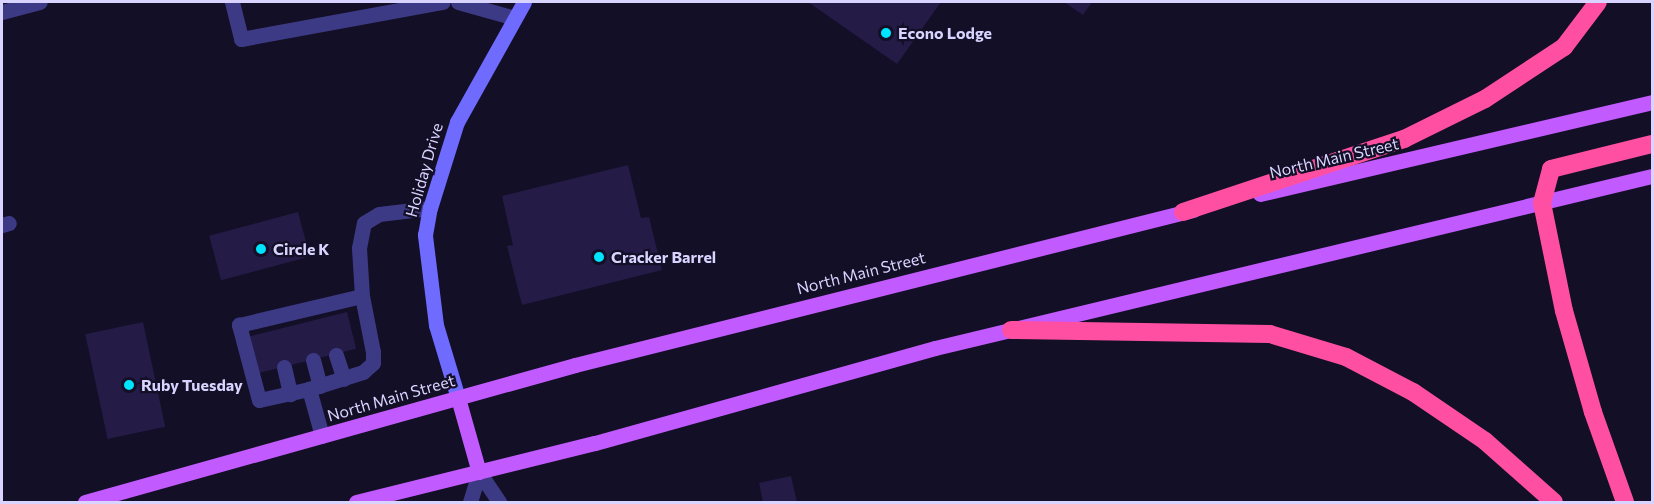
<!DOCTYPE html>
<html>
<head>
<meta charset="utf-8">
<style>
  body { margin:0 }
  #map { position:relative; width:1654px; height:504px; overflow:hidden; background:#130f26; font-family:Commissioner,sans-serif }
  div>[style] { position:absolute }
  .building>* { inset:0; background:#241b47; transform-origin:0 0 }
  .service>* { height:15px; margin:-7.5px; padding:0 7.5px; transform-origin:7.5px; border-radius:7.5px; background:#3d3a85 }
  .minor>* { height:15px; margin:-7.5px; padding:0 7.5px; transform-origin:7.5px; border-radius:7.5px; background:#3d3a85 }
  .secondary>* { height:15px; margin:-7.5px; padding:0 7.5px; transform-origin:7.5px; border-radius:7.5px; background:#6f6bff }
  .primary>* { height:15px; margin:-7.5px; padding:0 7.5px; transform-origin:7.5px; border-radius:7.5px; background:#c25bff }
  .motorway>* { height:18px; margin:-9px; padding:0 9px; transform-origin:9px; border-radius:9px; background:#ff4fa3 }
  .dots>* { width:16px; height:16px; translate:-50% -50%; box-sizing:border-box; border:3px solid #130f26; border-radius:50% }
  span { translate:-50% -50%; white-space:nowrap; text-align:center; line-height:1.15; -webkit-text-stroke:4.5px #130f26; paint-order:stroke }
  .poi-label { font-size:16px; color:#d9d4ff; font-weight:700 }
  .left { translate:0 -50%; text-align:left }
  .street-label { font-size:16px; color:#d9d4ff }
  .frame { position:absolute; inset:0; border:3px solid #d9d4ff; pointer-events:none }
</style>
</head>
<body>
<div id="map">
  <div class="building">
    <div style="clip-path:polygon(808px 2px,941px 2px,897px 64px)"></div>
    <div style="clip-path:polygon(1064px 2px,1092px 2px,1083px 15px)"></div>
    <div style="clip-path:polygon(628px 165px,641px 218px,649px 217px,662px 270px,522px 305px,507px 246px,513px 245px,502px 196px)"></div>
    <div style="left:298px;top:212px;width:46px;height:92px;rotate:75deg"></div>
    <div style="left:347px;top:312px;width:38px;height:100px;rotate:76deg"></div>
    <div style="left:143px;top:322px;width:107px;height:59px;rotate:78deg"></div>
    <div style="clip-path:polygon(791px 476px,797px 502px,763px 502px,759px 483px)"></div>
  </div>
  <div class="service">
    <div style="left:232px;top:2px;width:38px;rotate:76deg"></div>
    <div style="left:241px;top:39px;width:205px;rotate:-10.4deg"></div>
    <div style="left:458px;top:2px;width:59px;rotate:15.7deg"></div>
    <div style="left:2px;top:12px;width:39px;rotate:-15deg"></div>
    <div style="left:2px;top:225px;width:7px;rotate:-16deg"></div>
    <div style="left:336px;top:355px;width:25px;rotate:72deg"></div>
    <div style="left:313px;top:360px;width:27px;rotate:75deg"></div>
    <div style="left:284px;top:367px;width:28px;rotate:77deg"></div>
    <div style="left:309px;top:389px;width:51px;rotate:167.6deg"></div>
    <div style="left:259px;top:400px;width:78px;rotate:-104.9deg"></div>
    <div style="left:239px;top:325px;width:126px;rotate:-13.3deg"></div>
    <div style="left:322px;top:436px;width:49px;rotate:-105.5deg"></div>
    <div style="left:309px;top:389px;width:57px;rotate:-17.5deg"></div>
    <div style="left:363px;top:372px;width:13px;rotate:-42deg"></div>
    <div style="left:373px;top:363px;width:11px;rotate:-90deg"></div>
    <div style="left:373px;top:352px;width:57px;rotate:-101.1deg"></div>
    <div style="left:362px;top:296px;width:48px;rotate:-93.6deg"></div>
    <div style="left:359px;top:248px;width:25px;rotate:-79deg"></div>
    <div style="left:364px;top:223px;width:17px;rotate:-31deg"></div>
    <div style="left:379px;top:214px;width:51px;rotate:-6.7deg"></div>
  </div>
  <div class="minor">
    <div style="left:479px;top:472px;width:36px;rotate:56deg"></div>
    <div style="left:470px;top:502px;width:31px;rotate:-73deg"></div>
  </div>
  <div class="secondary">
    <div style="left:458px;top:398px;width:76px;rotate:-106.8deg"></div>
    <div style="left:436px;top:325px;width:91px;rotate:-97deg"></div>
    <div style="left:425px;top:235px;width:27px;rotate:-80deg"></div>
    <div style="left:430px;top:208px;width:90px;rotate:-72.6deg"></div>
    <div style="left:457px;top:122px;width:137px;rotate:-60.8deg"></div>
  </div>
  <div class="primary">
    <div style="left:1260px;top:194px;width:403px;rotate:-13.2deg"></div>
    <div style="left:458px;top:398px;width:77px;rotate:74.2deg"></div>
    <div style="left:85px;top:502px;width:509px;rotate:-15.62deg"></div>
    <div style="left:575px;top:365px;width:637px;rotate:-14.08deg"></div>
    <div style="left:356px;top:502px;width:246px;rotate:-13.9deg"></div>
    <div style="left:595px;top:443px;width:353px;rotate:-15.6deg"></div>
    <div style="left:935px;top:348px;width:737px;rotate:-13.49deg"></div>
  </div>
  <div class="motorway">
    <div style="left:1183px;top:212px;width:233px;rotate:-18.3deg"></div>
    <div style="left:1404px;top:139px;width:90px;rotate:-26.3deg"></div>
    <div style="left:1485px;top:99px;width:95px;rotate:-33.4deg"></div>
    <div style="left:1564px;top:47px;width:56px;rotate:-52.9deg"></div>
    <div style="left:1011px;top:330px;width:259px;rotate:0.9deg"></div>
    <div style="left:1270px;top:334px;width:79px;rotate:16.8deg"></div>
    <div style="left:1346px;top:357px;width:76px;rotate:27.6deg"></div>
    <div style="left:1413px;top:392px;width:87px;rotate:34.2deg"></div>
    <div style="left:1485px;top:441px;width:92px;rotate:41.5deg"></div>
    <div style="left:1625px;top:502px;width:96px;rotate:-109.6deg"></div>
    <div style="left:1593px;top:412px;width:105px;rotate:-106deg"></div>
    <div style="left:1564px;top:311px;width:110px;rotate:-101.5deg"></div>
    <div style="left:1542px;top:203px;width:35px;rotate:-75deg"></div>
    <div style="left:1551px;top:169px;width:104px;rotate:-13.9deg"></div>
  </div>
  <div class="dots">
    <div style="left:886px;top:33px;background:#00e5ff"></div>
    <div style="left:261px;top:249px;background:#00e5ff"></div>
    <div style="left:599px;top:257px;background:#00e5ff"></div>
    <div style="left:129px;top:385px;background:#00e5ff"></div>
  </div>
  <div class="poi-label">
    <span class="left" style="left:898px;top:33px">Econo Lodge</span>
    <span class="left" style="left:273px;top:249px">Circle K</span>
    <span class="left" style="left:611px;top:257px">Cracker Barrel</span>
    <span class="left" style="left:141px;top:385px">Ruby Tuesday</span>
  </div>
  <div class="street-label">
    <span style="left:1334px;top:158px;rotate:-13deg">North Main Street</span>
    <span style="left:424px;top:170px;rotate:-74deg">Holiday Drive</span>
    <span style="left:861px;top:273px;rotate:-14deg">North Main Street</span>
    <span style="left:391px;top:398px;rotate:-16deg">North Main Street</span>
  </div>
  <div class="frame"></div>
</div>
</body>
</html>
